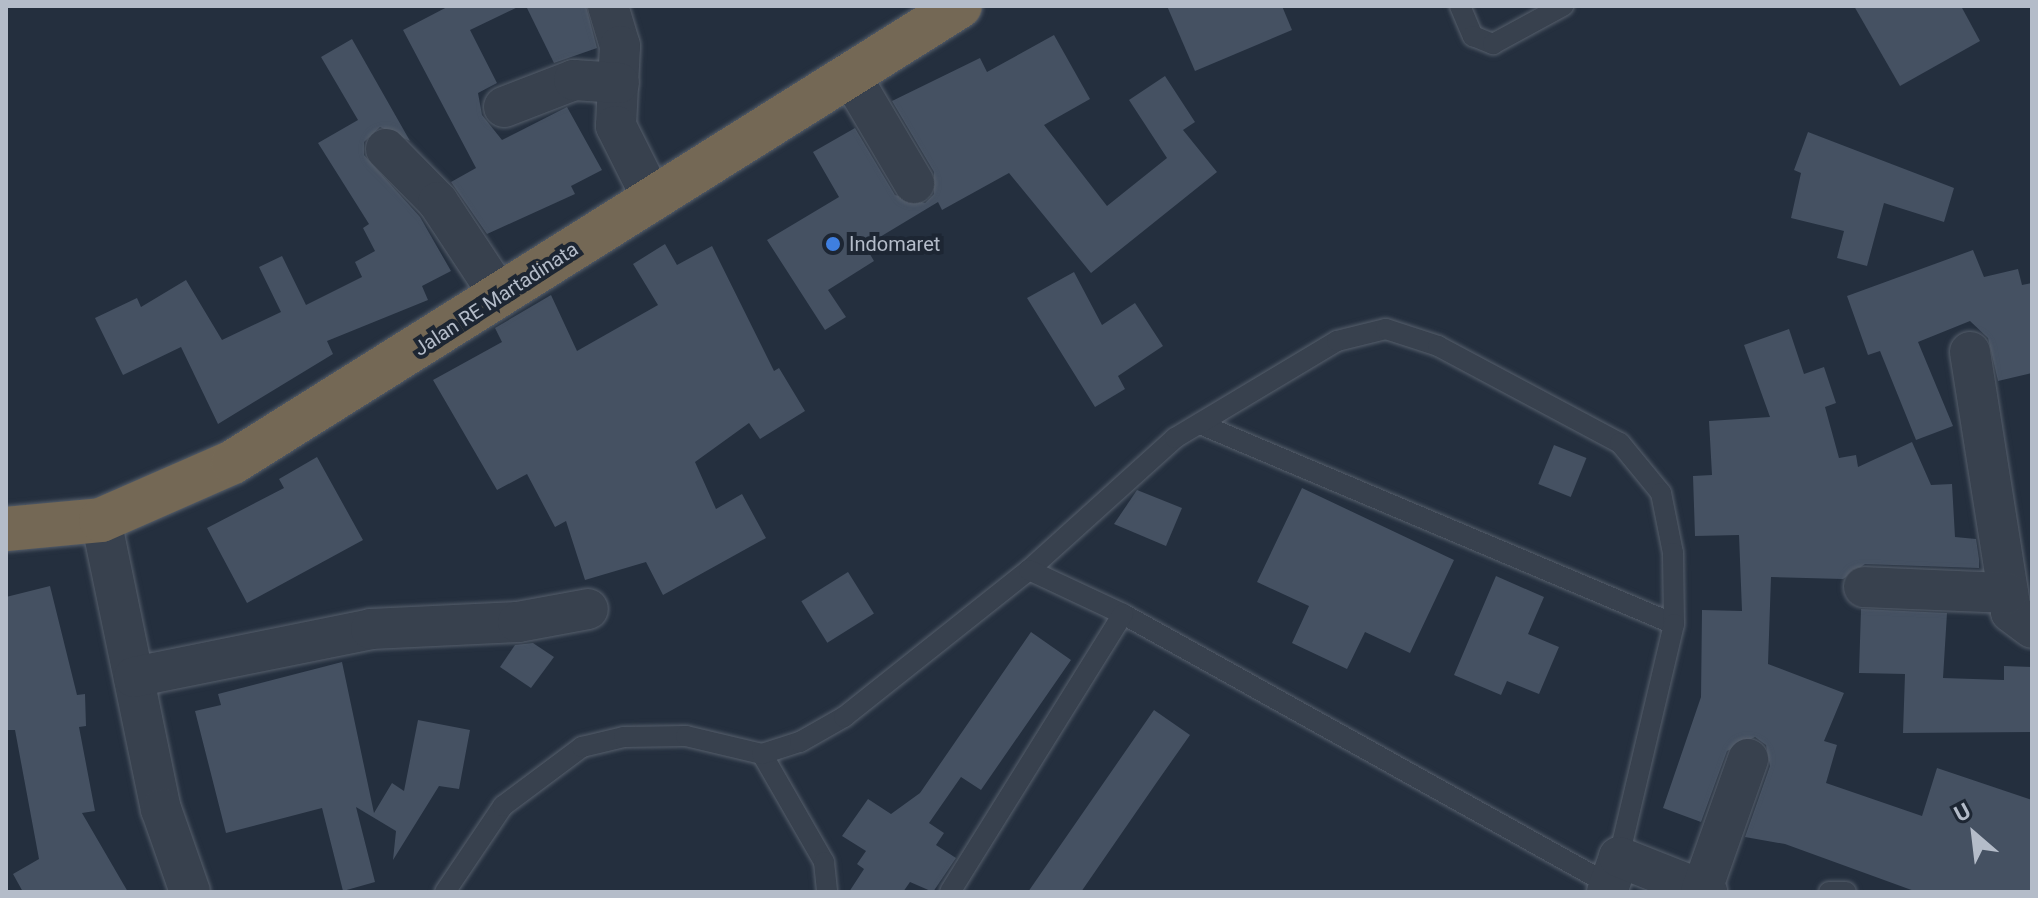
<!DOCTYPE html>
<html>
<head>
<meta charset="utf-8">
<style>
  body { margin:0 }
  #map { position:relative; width:2038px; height:898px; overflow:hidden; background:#242f3e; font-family:Roboto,sans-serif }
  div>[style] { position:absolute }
  .building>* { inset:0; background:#455162; transform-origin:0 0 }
  .roads { filter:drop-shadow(0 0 2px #565f6c) drop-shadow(0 0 2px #565f6c) }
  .lane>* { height:20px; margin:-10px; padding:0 10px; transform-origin:10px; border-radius:10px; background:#38414e }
  .street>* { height:40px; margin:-20px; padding:0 20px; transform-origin:20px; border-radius:20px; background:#38414e }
  .highway>* { height:44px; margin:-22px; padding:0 22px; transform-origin:22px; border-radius:22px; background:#746855 }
  .dots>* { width:22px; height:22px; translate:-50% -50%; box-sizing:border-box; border:4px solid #1d2633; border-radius:50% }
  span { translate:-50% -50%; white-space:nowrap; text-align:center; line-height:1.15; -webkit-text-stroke:8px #1d2633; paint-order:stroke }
  .poi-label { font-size:20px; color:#b4bcc9 }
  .left { translate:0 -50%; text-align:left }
  .street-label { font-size:20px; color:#b4bcc9 }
  .frame { position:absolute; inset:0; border:8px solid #b4bcc9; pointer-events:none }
  .north { position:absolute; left:1934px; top:794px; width:80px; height:80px; -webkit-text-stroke:6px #1d2633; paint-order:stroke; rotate:332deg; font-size:22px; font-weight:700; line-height:32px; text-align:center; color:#b4bcc9 }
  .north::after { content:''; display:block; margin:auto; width:28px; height:36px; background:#b4bcc9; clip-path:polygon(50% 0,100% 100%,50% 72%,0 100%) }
</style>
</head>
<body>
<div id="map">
  <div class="building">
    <div style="clip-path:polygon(449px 6px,520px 6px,470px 30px,497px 83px,478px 93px,482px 115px,502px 140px,567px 107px,602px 170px,571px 186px,575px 194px,487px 234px,451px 182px,476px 168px,403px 30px)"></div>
    <div style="clip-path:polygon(526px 6px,586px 6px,597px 48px,554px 63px)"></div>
    <div style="clip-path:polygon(1167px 6px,1282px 6px,1292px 30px,1195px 71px)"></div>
    <div style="clip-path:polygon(1854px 6px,1961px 6px,1980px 41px,1900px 86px)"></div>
    <div style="clip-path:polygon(1054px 35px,1090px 99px,1044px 125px,1107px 206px,1167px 158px,1129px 100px,1165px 76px,1195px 122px,1183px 130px,1217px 172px,1091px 273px,1009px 173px,942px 210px,938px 202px,865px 246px,874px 261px,828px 290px,846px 317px,825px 330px,767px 240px,839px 197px,813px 152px,855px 128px,895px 195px,925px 203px,934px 194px,934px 172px,892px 101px,980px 58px,987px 72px)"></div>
    <div style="clip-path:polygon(352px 39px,410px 141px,380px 127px,364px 142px,364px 155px,420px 217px,451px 271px,422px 286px,428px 300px,327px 341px,333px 354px,218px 424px,181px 347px,123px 375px,95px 318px,137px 298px,141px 307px,186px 280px,222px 340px,281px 312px,259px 267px,282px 256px,306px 305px,362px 277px,355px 262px,375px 251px,363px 228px,369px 224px,318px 143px,358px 120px,321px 57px)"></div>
    <div style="clip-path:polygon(1808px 132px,1954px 188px,1944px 222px,1884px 203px,1867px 266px,1837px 258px,1844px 231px,1791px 218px,1801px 173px,1794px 170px)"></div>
    <div style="clip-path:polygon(665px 244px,677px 265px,712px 246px,774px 371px,779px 368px,805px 411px,760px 439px,749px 423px,695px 462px,716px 509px,742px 494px,766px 538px,663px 595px,646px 562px,585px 580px,566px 521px,555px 527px,527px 474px,497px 490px,433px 380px,502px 342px,495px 328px,551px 295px,577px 351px,658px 305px,633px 264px)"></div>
    <div style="clip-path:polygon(1973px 250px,1984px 277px,2018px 269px,2022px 285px,2032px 283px,2032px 373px,1998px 381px,1988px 338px,1970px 321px,1918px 342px,1953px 426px,1916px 440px,1880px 351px,1868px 355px,1847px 296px)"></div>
    <div style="clip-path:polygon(1074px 272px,1102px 325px,1135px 303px,1163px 346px,1118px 376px,1125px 389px,1095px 407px,1027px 298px)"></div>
    <div style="clip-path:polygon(1789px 329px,1804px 374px,1824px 367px,1836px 403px,1825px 407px,1839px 458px,1856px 455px,1858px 467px,1912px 442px,1931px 485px,1952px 484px,1955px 537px,1976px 539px,1979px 559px,1979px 568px,1865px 564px,1843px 579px,1771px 577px,1768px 664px,1844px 693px,1824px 741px,1837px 745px,1826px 783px,1922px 816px,1937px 768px,2032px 800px,2032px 892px,1917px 892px,1785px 844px,1745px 837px,1770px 766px,1766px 745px,1755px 737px,1727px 751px,1701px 822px,1663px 808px,1701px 697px,1702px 610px,1742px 611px,1739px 535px,1695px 536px,1693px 476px,1712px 475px,1709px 421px,1770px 417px,1744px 345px)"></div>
    <div style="left:1554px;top:445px;width:35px;height:42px;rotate:22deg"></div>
    <div style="clip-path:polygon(317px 457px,363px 540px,247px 603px,207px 528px,284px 488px,279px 479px)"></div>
    <div style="clip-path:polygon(1302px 488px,1454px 560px,1410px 653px,1365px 632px,1347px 669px,1292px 643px,1309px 606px,1257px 582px)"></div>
    <div style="clip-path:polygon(1137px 490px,1182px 508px,1166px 546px,1114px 524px)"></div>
    <div style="left:848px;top:572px;width:49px;height:55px;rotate:58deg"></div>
    <div style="clip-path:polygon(1496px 576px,1544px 597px,1528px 634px,1559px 647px,1539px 694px,1507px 681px,1501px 695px,1454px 675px)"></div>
    <div style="clip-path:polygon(50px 586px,77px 695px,85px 694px,86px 726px,79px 727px,95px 811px,82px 813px,128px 892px,23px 892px,13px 874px,39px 859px,15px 730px,6px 730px,6px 597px)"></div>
    <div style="clip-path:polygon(1861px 609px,1947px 613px,1943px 678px,2004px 680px,2004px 666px,2032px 667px,2032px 732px,1903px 733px,1905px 674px,1859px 673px)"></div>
    <div style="clip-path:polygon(1031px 632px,1071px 660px,981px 790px,961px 777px,929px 823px,944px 833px,936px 845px,956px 858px,933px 892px,910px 882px,903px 892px,849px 892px,864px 869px,857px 864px,866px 851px,842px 836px,868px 799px,891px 814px,920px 793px)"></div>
    <div style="clip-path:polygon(533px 643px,554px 657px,531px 688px,500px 667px,515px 645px)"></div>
    <div style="clip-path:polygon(342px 662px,374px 813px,392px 783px,404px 791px,418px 720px,470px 730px,459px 789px,439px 786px,393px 860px,396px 831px,356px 807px,375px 882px,343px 891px,322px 808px,226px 833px,195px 711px,221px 705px,218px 694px)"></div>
    <div style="clip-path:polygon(1154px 710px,1190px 735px,1157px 782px,1081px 892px,1028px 892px)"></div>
  </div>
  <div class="roads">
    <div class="lane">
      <div style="left:1460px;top:6px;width:33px;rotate:67deg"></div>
      <div style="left:1473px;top:36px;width:22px;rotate:22deg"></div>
      <div style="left:1493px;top:44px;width:80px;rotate:-28.5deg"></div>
      <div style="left:1200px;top:424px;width:514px;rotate:22.88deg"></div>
      <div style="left:1029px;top:570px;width:197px;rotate:-42.1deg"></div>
      <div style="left:1175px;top:438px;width:189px;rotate:-30.9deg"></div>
      <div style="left:1337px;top:341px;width:50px;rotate:-13.8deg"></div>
      <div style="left:1386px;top:329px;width:55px;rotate:18.1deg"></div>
      <div style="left:1438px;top:346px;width:206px;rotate:28.1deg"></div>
      <div style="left:1620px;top:443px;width:65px;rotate:50.6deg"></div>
      <div style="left:1661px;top:493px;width:61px;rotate:78.7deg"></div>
      <div style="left:1673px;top:553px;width:71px;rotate:89.2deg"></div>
      <div style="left:1674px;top:624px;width:239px;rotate:103.3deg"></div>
      <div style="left:1123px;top:614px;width:557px;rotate:29.09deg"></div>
      <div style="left:762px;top:754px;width:125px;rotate:60.1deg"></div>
      <div style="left:824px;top:862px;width:30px;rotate:84deg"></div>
      <div style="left:445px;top:892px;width:104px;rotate:-56deg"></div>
      <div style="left:503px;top:806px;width:99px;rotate:-36.8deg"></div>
      <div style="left:582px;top:747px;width:43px;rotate:-13.4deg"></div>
      <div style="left:624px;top:737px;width:62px;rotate:-0.9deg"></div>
      <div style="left:686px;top:736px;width:78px;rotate:13.3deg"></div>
      <div style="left:762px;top:754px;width:40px;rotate:-18deg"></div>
      <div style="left:800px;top:742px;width:51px;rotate:-29.6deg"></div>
      <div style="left:844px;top:717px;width:236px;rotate:-38.5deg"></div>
      <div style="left:1029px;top:570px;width:104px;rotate:25.1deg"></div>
      <div style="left:1123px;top:614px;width:327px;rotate:121.9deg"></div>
      <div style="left:1829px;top:892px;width:17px"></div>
    </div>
    <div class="street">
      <div style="left:608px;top:6px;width:42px;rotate:73.3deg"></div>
      <div style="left:620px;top:46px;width:80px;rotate:92.9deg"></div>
      <div style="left:616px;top:126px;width:80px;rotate:63.4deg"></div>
      <div style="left:849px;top:73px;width:128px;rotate:59.4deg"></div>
      <div style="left:504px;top:107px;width:75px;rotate:-21.1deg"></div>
      <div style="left:574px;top:80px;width:45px;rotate:3.8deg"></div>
      <div style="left:386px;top:149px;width:74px;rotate:45.5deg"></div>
      <div style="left:438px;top:202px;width:113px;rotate:56.6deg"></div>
      <div style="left:1970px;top:352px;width:263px;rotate:81deg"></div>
      <div style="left:2011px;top:612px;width:26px;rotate:37deg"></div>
      <div style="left:101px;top:520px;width:295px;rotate:78.3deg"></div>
      <div style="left:161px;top:809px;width:88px;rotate:70.7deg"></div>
      <div style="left:1864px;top:587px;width:144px;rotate:2.4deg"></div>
      <div style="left:134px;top:677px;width:242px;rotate:-11.4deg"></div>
      <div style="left:371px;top:629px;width:147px;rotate:-2.7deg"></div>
      <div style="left:518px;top:622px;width:71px;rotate:-10.5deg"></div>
      <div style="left:1607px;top:892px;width:37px;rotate:-71deg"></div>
      <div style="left:1619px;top:857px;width:95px;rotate:21.7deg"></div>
      <div style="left:1701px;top:892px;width:141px;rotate:-70.5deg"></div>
    </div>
    <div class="highway">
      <div style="left:6px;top:529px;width:95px;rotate:-5.4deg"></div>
      <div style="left:101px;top:520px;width:144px;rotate:-23.7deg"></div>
      <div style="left:233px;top:462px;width:858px;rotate:-32.1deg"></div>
    </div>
  </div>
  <div class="dots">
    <div style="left:833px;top:244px;background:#3f7fe0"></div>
  </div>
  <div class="poi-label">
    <span class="left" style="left:849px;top:244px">Indomaret</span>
  </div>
  <div class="street-label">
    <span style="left:496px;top:299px;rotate:-33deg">Jalan RE Martadinata</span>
  </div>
  <div class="frame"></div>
  <div class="north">U</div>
</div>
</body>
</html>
